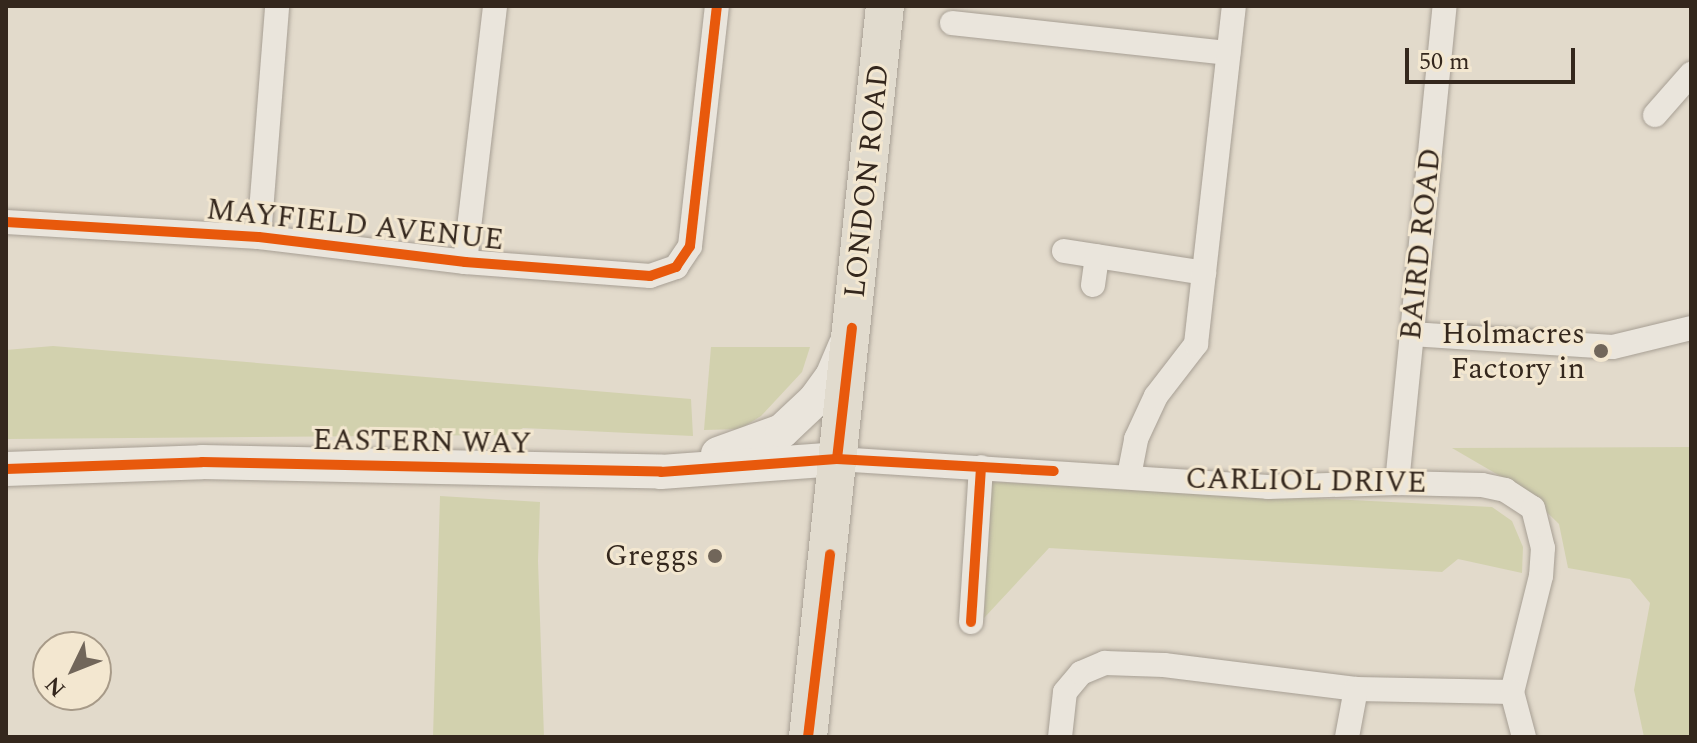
<!DOCTYPE html>
<html>
<head>
<meta charset="utf-8">
<style>
  body { margin:0 }
  #map { position:relative; width:1697px; height:743px; overflow:hidden; background:#e2dacb; font-family:Spectral,serif }
  div>[style] { position:absolute }
  .green>* { inset:0; background:#d2d1ae }
  .roads { filter:drop-shadow(0 0 2px #a79f94) drop-shadow(0 0 2px #a79f94) }
  .street>* { height:24px; margin:-12px; padding:0 12px; transform-origin:12px; border-radius:12px; background:#eae5dc }
  .secondary>* { height:34px; margin:-17px; padding:0 17px; transform-origin:17px; border-radius:17px; background:#eae5dc }
  .primary>* { height:38px; margin:-19px; padding:0 19px; transform-origin:19px; border-radius:19px; background:#e1dbce }
  .cycleway>* { height:10px; margin:-5px; padding:0 5px; transform-origin:5px; border-radius:5px; background:#e8590c }
  .dots>* { width:22px; height:22px; translate:-50% -50%; box-sizing:border-box; border:4px solid #f3e7d0; border-radius:50% }
  span { translate:-50% -50%; white-space:nowrap; text-align:center; line-height:1.15; -webkit-text-stroke:6px #f3e7d0; paint-order:stroke }
  .street-label { font-size:30px; color:#34271d }
  .poi-label { font-size:30px; color:#34271d }
  .right { translate:-100% -50%; text-align:right }
  .frame { position:absolute; inset:0; border:8px solid #34271d; pointer-events:none }
  .north { position:absolute; left:32px; top:631px; width:80px; height:80px; box-sizing:border-box; background:#f3e7d0; border:2px solid #a79a88; border-radius:50%; rotate:227deg; font-size:22px; font-weight:700; line-height:32px; text-align:center; color:#34271d }
  .north::after { content:''; display:block; margin:auto; width:28px; height:36px; background:#71665a; clip-path:polygon(50% 0,100% 100%,50% 72%,0 100%) }
  .scale { position:absolute; left:1405px; top:48px; width:170px; height:36px; box-sizing:border-box; border:4px solid #34271d; border-top:0; padding-left:10px; font-size:24px; line-height:28px; white-space:nowrap; color:#34271d; -webkit-text-stroke:6px #f3e7d0; paint-order:stroke }
</style>
</head>
<body>
<div id="map">
  <div class="green">
    <div style="clip-path:polygon(53px 346px,691px 399px,693px 436px,523px 428px,512px 435px,6px 439px,6px 350px)"></div>
    <div style="clip-path:polygon(711px 347px,810px 347px,802px 372px,761px 416px,740px 429px,704px 430px)"></div>
    <div style="clip-path:polygon(1691px 447px,1691px 737px,1644px 737px,1634px 690px,1650px 603px,1630px 579px,1568px 568px,1559px 524px,1524px 490px,1452px 448px)"></div>
    <div style="clip-path:polygon(991px 482px,1492px 507px,1512px 521px,1523px 547px,1522px 573px,1458px 559px,1442px 572px,1049px 548px,984px 618px)"></div>
    <div style="clip-path:polygon(440px 496px,540px 502px,538px 561px,544px 737px,433px 737px)"></div>
  </div>
  <div class="roads">
    <div class="street">
      <div style="left:952px;top:23px;width:278px;rotate:6.2deg"></div>
      <div style="left:1655px;top:115px;width:55px;rotate:-48.7deg"></div>
      <div style="left:6px;top:222px;width:253px;rotate:3.4deg"></div>
      <div style="left:259px;top:237px;width:208px;rotate:6.9deg"></div>
      <div style="left:465px;top:262px;width:186px;rotate:4.3deg"></div>
      <div style="left:650px;top:276px;width:28px;rotate:-19deg"></div>
      <div style="left:676px;top:267px;width:25px;rotate:-56deg"></div>
      <div style="left:690px;top:246px;width:242px;rotate:-83.6deg"></div>
      <div style="left:259px;top:237px;width:232px;rotate:-85.5deg"></div>
      <div style="left:1064px;top:251px;width:142px;rotate:8.9deg"></div>
      <div style="left:465px;top:262px;width:258px;rotate:-83.3deg"></div>
      <div style="left:1093px;top:285px;width:29px;rotate:-82deg"></div>
      <div style="left:1411px;top:334px;width:202px;rotate:3.7deg"></div>
      <div style="left:1613px;top:347px;width:80px;rotate:-13.7deg"></div>
      <div style="left:837px;top:459px;width:432px;rotate:3.7deg"></div>
      <div style="left:1268px;top:487px;width:129px;rotate:-1.8deg"></div>
      <div style="left:1397px;top:483px;width:85px;rotate:1.3deg"></div>
      <div style="left:1482px;top:485px;width:24px;rotate:12deg"></div>
      <div style="left:1505px;top:490px;width:33px;rotate:33deg"></div>
      <div style="left:1533px;top:508px;width:41px;rotate:76deg"></div>
      <div style="left:1543px;top:548px;width:28px;rotate:94deg"></div>
      <div style="left:1541px;top:576px;width:120px;rotate:104deg"></div>
      <div style="left:1129px;top:476px;width:38px;rotate:-79deg"></div>
      <div style="left:1136px;top:439px;width:47px;rotate:-65.1deg"></div>
      <div style="left:1156px;top:396px;width:66px;rotate:-52.4deg"></div>
      <div style="left:1196px;top:344px;width:340px;rotate:-83.6deg"></div>
      <div style="left:1397px;top:483px;width:479px;rotate:-84.3deg"></div>
      <div style="left:971px;top:622px;width:155px;rotate:-86.3deg"></div>
      <div style="left:1060px;top:737px;width:45px;rotate:-83.7deg"></div>
      <div style="left:1065px;top:692px;width:25px;rotate:-50deg"></div>
      <div style="left:1081px;top:673px;width:26px;rotate:-23deg"></div>
      <div style="left:1105px;top:663px;width:59px;rotate:1.9deg"></div>
      <div style="left:1164px;top:665px;width:193px;rotate:7.1deg"></div>
      <div style="left:1356px;top:689px;width:156px;rotate:1.1deg"></div>
      <div style="left:1512px;top:692px;width:47px;rotate:75.1deg"></div>
      <div style="left:1347px;top:737px;width:49px;rotate:-79.4deg"></div>
    </div>
    <div class="secondary">
      <div style="left:718px;top:454px;width:68px;rotate:-19.8deg"></div>
      <div style="left:782px;top:431px;width:45px;rotate:-43.2deg"></div>
      <div style="left:815px;top:400px;width:29px;rotate:-54deg"></div>
      <div style="left:832px;top:377px;width:34px;rotate:-67deg"></div>
      <div style="left:6px;top:469px;width:196px;rotate:-2deg"></div>
      <div style="left:202px;top:462px;width:459px;rotate:1.2deg"></div>
      <div style="left:661px;top:472px;width:176px;rotate:-4.2deg"></div>
    </div>
    <div class="primary">
      <div style="left:808px;top:737px;width:735px;rotate:-83.99deg"></div>
    </div>
  </div>
  <div class="cycleway">
    <div style="left:6px;top:222px;width:253px;rotate:3.4deg"></div>
    <div style="left:259px;top:237px;width:208px;rotate:6.9deg"></div>
    <div style="left:465px;top:262px;width:186px;rotate:4.3deg"></div>
    <div style="left:650px;top:276px;width:28px;rotate:-19deg"></div>
    <div style="left:676px;top:267px;width:25px;rotate:-56deg"></div>
    <div style="left:690px;top:246px;width:242px;rotate:-83.6deg"></div>
    <div style="left:837px;top:459px;width:132px;rotate:-83.5deg"></div>
    <div style="left:6px;top:469px;width:196px;rotate:-2deg"></div>
    <div style="left:202px;top:462px;width:459px;rotate:1.2deg"></div>
    <div style="left:661px;top:472px;width:176px;rotate:-4.2deg"></div>
    <div style="left:837px;top:459px;width:217px;rotate:3.2deg"></div>
    <div style="left:971px;top:622px;width:155px;rotate:-86.3deg"></div>
    <div style="left:808px;top:737px;width:184px;rotate:-83.1deg"></div>
  </div>
  <div class="dots">
    <div style="left:1601px;top:351px;background:#71665a"></div>
    <div style="left:715px;top:556px;background:#71665a"></div>
  </div>
  <div class="street-label">
    <span style="left:867px;top:181px;rotate:-84deg">LONDON ROAD</span>
    <span style="left:355px;top:225px;rotate:6deg">MAYFIELD AVENUE</span>
    <span style="left:1421px;top:244px;rotate:-84deg">BAIRD ROAD</span>
    <span style="left:422px;top:442px;rotate:1deg">EASTERN WAY</span>
    <span style="left:1306px;top:481px;rotate:1deg">CARLIOL DRIVE</span>
  </div>
  <div class="poi-label">
    <span class="right" style="left:1585px;top:351px">Holmacres<br>Factory in</span>
    <span class="right" style="left:699px;top:556px">Greggs</span>
  </div>
  <div class="frame"></div>
  <div class="north">N</div>
  <div class="scale">50 m</div>
</div>
</body>
</html>
